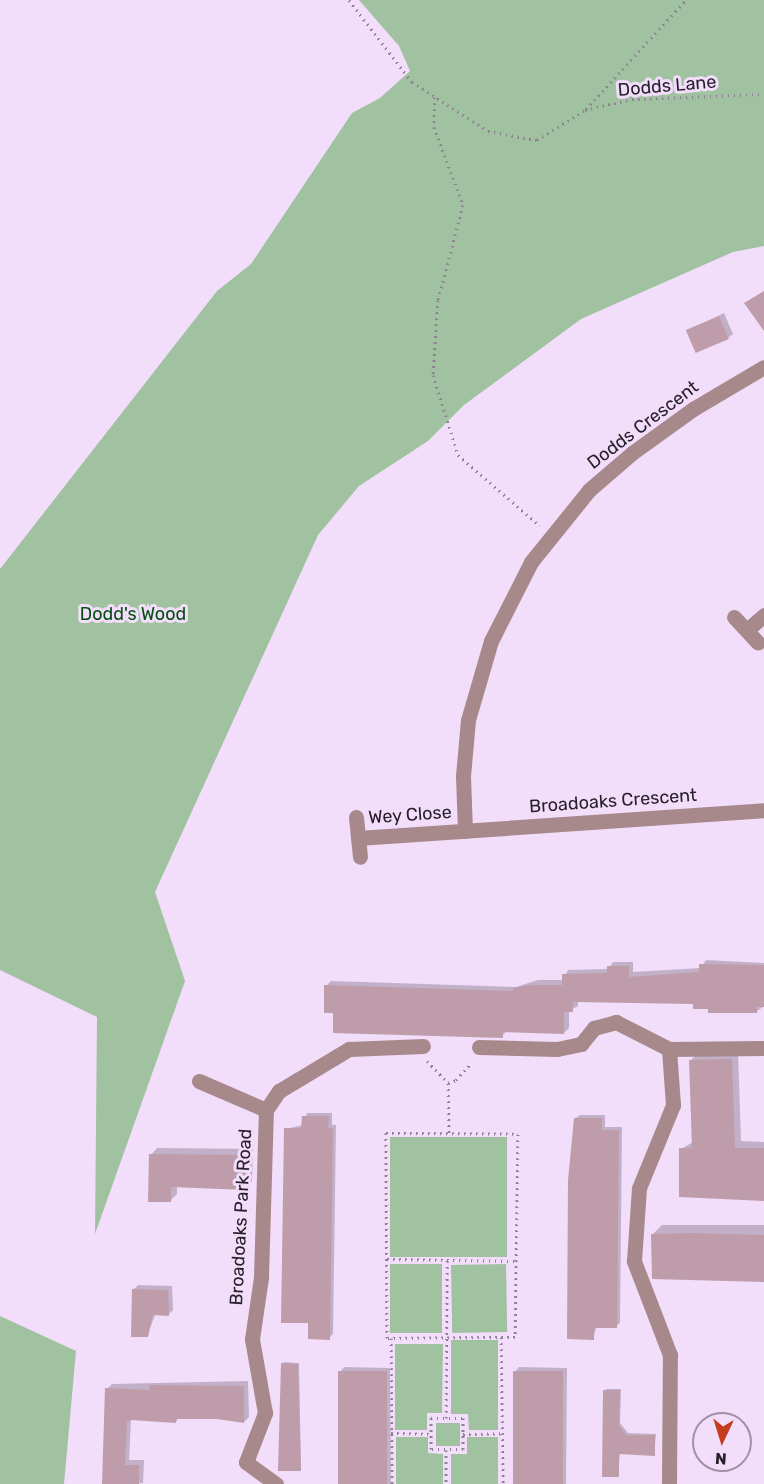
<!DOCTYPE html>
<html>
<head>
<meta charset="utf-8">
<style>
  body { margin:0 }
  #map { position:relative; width:764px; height:1484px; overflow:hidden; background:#f2ddfa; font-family:Rubik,sans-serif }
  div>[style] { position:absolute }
  .green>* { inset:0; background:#a0c2a0; transform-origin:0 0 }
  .shadow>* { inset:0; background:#0003 }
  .building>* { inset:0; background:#be9caa; transform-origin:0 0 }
  .path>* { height:3px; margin-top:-1.5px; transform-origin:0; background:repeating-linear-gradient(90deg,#8f8095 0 1.5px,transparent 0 6px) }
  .minor>* { height:15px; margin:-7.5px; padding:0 7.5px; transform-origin:7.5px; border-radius:7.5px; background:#a7888b }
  span { translate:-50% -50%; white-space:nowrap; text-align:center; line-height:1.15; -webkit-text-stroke:6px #f2ddfa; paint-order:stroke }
  .street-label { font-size:18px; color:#28202b }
  .park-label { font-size:18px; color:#054e11 }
  .north { position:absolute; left:692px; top:1412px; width:60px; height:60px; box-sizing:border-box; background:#f2ddfa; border:2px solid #a191a7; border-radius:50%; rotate:184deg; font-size:16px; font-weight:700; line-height:24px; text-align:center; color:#28202b }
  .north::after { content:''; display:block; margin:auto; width:21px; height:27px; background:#c63c1e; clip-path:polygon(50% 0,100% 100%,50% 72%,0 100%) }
</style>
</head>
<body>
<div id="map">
  <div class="green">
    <div style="clip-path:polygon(359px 0,764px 0,764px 246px,733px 252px,581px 319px,464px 405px,428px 441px,359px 486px,318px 535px,155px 892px,185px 981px,95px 1234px,97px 1017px,0 970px,0 569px,217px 291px,251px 264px,352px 113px,380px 98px,410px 71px,399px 46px)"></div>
    <div style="left:390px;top:1137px;width:117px;height:120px"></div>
    <div style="left:390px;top:1264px;width:52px;height:69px"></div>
    <div style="left:506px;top:1264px;width:68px;height:55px;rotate:89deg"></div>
    <div style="clip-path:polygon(0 1316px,76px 1351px,64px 1484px,0 1484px)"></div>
    <div style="clip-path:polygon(451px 1340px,498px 1340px,498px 1430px,469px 1430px,468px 1414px,451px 1414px)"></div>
    <div style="clip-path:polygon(395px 1344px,443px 1344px,442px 1413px,427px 1413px,427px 1430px,395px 1430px)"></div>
    <div style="left:436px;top:1423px;width:24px;height:23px"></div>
    <div style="clip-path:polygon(396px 1437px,428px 1437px,428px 1453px,443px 1454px,443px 1484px,396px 1484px)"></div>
    <div style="clip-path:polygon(467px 1437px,498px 1437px,498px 1484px,451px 1484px,451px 1454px,467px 1454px)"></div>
  </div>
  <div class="shadow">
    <div style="clip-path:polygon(724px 313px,733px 334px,728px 338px,688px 331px)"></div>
    <div style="clip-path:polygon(706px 960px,764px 963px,764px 1006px,756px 1012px,694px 1002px,578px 1000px,578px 1006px,569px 1011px,569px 1028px,564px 1033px,507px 1031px,502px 1036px,334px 1011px,326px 986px,331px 981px,516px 987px,538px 980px,563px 980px,568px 970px,608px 969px,613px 962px,633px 962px,633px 972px,701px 968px)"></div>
    <div style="clip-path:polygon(738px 1052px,741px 1141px,764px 1142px,764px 1199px,681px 1149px,693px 1142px,690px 1061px,697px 1054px)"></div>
    <div style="clip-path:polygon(307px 1113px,332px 1113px,332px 1125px,336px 1125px,333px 1334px,329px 1338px,309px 1322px,286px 1129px,303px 1125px)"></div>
    <div style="clip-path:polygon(580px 1115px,605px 1115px,605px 1127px,622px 1127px,620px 1323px,616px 1326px,597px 1326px,593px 1338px,576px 1118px)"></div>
    <div style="clip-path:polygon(157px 1148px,253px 1149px,252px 1182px,245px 1189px,177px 1186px,177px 1194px,170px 1201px,151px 1155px)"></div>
    <div style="clip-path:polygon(662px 1225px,764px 1225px,764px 1280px,653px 1234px)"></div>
    <div style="clip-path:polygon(138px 1285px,172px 1286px,173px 1310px,169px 1314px,156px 1313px,147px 1335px,133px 1290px)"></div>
    <div style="clip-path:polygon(284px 1362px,299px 1363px,301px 1470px,282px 1364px)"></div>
    <div style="clip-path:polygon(344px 1367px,390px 1368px,391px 1484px,339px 1484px,340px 1372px)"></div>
    <div style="clip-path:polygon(519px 1367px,567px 1368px,566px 1484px,515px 1484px,515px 1372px)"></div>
    <div style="clip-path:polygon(248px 1381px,249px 1417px,244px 1422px,217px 1418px,131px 1420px,129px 1460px,144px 1460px,143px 1483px,104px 1484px,107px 1389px,112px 1384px)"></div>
    <div style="clip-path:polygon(606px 1389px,621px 1389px,620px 1423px,628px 1433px,656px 1434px,654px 1454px,620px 1453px,618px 1475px)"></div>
  </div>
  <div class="building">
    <div style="clip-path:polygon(764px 291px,764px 331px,744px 303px)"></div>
    <div style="left:719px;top:316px;width:25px;height:36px;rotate:67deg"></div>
    <div style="clip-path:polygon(699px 964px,764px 965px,764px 1007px,757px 1007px,757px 1013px,708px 1013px,708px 1009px,693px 1009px,693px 1004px,573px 1002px,573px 1012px,564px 1012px,564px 1034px,503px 1032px,503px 1038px,333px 1033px,333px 1013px,324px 1013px,324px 985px,513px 991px,513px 988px,532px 985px,562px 985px,562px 974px,607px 973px,607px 966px,629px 966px,629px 977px,699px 972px)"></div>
    <div style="clip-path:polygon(732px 1059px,735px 1148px,764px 1148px,764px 1201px,679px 1197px,679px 1148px,692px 1148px,689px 1060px)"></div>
    <div style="clip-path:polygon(302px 1116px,329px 1116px,328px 1128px,333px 1128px,330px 1340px,308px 1339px,308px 1323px,281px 1323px,284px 1128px,301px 1128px)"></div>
    <div style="clip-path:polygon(574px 1118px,602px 1118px,602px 1130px,619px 1130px,617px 1328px,594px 1328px,594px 1340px,567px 1339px,568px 1180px)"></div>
    <div style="clip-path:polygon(149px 1154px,247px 1155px,246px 1190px,171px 1187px,171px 1202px,148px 1202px)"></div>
    <div style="clip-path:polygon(691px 1233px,764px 1235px,764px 1282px,652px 1279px,651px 1234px)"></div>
    <div style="clip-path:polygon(132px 1289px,168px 1290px,169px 1316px,153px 1315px,148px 1337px,131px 1337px)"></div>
    <div style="clip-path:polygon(281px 1363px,298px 1364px,301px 1471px,278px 1471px)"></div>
    <div style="left:338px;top:1371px;width:49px;height:113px"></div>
    <div style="left:513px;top:1371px;width:50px;height:113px"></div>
    <div style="clip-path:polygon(149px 1385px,244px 1386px,244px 1423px,217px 1419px,177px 1419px,176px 1423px,131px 1420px,127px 1422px,125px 1465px,139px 1465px,139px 1484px,102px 1484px,105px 1388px,149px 1390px)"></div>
    <div style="clip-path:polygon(603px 1390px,620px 1390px,619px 1425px,626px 1435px,655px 1435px,655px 1456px,619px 1454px,619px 1477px,602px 1477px)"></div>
  </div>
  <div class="path">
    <div style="left:349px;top:0;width:103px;rotate:52.5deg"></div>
    <div style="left:412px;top:82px;width:90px;rotate:32.8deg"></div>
    <div style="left:488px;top:131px;width:50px;rotate:10.4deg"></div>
    <div style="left:537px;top:140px;width:57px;rotate:-32deg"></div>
    <div style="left:585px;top:110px;width:48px;rotate:-13.2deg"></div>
    <div style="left:632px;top:99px;width:132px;rotate:-2.2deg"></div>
    <div style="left:435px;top:97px;width:30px;rotate:92deg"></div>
    <div style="left:434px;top:127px;width:83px;rotate:69.6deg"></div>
    <div style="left:463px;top:205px;width:98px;rotate:104.7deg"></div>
    <div style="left:438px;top:300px;width:75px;rotate:93.8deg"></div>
    <div style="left:433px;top:375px;width:84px;rotate:72.6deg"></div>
    <div style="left:458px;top:455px;width:108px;rotate:40.9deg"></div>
    <div style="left:586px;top:109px;width:148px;rotate:-47.5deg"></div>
    <div style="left:427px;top:1061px;width:30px;rotate:46deg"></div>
    <div style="left:448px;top:1083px;width:9px;rotate:-21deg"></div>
    <div style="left:456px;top:1080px;width:24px;rotate:-48deg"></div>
    <div style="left:448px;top:1083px;width:50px;rotate:88.9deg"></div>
    <div style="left:386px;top:1133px;width:132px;rotate:0.4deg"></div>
    <div style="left:518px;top:1134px;width:203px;rotate:90.8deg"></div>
    <div style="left:515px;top:1337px;width:128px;rotate:179.6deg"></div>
    <div style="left:387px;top:1338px;width:205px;rotate:-90.3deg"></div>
    <div style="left:387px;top:1259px;width:129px;rotate:0.9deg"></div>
    <div style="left:501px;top:1337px;width:147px;rotate:89.2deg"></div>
    <div style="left:391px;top:1338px;width:146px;rotate:89.6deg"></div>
    <div style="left:431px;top:1418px;width:32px"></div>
    <div style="left:463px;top:1418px;width:31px;rotate:90deg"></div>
    <div style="left:463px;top:1449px;width:32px;rotate:180deg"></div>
    <div style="left:431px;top:1449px;width:31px;rotate:-90deg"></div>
    <div style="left:446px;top:1418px;width:158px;rotate:-89.6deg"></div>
    <div style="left:391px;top:1433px;width:40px;rotate:1.4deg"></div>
    <div style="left:463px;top:1434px;width:39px;rotate:-1deg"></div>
    <div style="left:446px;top:1450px;width:34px;rotate:90deg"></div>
  </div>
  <div class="minor">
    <div style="left:734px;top:617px;width:35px;rotate:47deg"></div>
    <div style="left:747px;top:630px;width:23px;rotate:-41deg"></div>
    <div style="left:356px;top:817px;width:40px;rotate:84.3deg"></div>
    <div style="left:465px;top:831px;width:55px;rotate:-92.1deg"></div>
    <div style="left:463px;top:776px;width:56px;rotate:-84.9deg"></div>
    <div style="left:468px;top:720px;width:82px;rotate:-73.8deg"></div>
    <div style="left:491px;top:641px;width:89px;rotate:-63.1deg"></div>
    <div style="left:531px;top:562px;width:92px;rotate:-51.1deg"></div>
    <div style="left:589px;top:490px;width:57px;rotate:-40.7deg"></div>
    <div style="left:632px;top:453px;width:75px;rotate:-35.8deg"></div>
    <div style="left:693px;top:409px;width:82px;rotate:-30.6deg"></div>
    <div style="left:358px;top:838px;width:407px;rotate:-3.9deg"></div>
    <div style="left:479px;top:1047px;width:78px;rotate:1.5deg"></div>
    <div style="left:557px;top:1049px;width:25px;rotate:-12deg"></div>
    <div style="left:581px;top:1044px;width:21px;rotate:-51deg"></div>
    <div style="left:594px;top:1028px;width:23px;rotate:-15deg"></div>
    <div style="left:616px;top:1022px;width:59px;rotate:27deg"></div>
    <div style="left:199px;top:1081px;width:73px;rotate:23.4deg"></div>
    <div style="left:276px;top:1484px;width:37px;rotate:-144deg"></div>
    <div style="left:246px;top:1462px;width:53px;rotate:-68.8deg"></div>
    <div style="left:265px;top:1413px;width:75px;rotate:-100deg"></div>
    <div style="left:252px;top:1339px;width:63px;rotate:-81.7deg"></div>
    <div style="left:261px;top:1277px;width:167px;rotate:-88.3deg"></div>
    <div style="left:266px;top:1110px;width:23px;rotate:-56deg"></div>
    <div style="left:279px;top:1091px;width:82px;rotate:-31deg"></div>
    <div style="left:349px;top:1049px;width:74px;rotate:-2.3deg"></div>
    <div style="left:669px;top:1484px;width:129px;rotate:-89.6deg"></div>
    <div style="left:670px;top:1355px;width:101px;rotate:-111deg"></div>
    <div style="left:634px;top:1261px;width:73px;rotate:-86.1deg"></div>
    <div style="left:639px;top:1188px;width:90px;rotate:-67.7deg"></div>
    <div style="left:673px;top:1105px;width:56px;rotate:-94.1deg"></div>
    <div style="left:669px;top:1049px;width:95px;rotate:-0.6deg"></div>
  </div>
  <div class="street-label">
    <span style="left:667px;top:86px;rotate:-5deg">Dodds Lane</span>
    <span style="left:643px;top:425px;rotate:-37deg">Dodds Crescent</span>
    <span style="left:613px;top:801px;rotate:-4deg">Broadoaks Crescent</span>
    <span style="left:410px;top:815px;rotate:-4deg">Wey Close</span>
    <span style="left:241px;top:1217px;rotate:-87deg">Broadoaks Park Road</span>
  </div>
  <div class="park-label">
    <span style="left:133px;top:614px">Dodd's Wood</span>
  </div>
  <div class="north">N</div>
</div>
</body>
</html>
